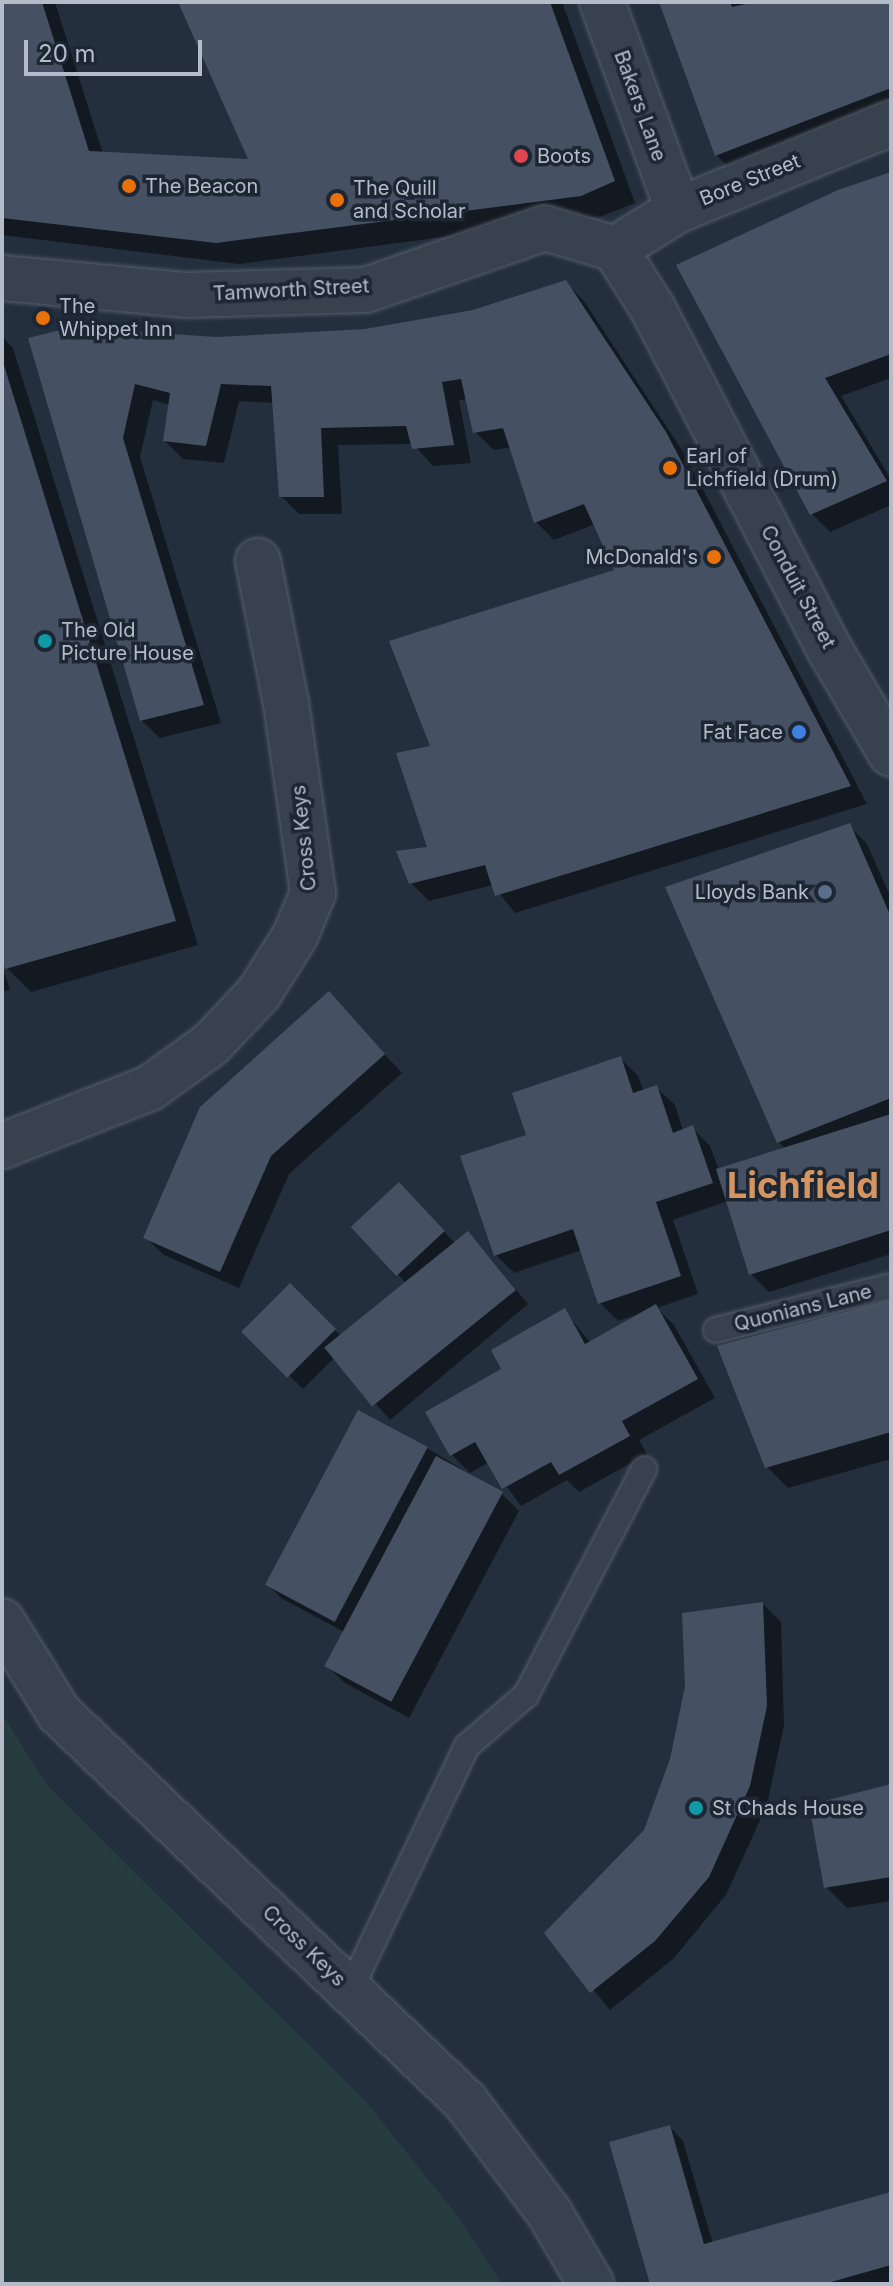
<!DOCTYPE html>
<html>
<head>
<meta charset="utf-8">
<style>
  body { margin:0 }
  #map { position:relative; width:893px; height:2286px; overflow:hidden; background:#242f3e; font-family:Inter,sans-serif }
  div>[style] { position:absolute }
  .green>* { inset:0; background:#263c3f }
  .shadow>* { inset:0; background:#0007 }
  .building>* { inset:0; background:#455162; transform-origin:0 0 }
  .roads { filter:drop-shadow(0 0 2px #565f6c) drop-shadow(0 0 2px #565f6c) }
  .lane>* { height:24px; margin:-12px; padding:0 12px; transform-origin:12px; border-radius:12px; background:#38414e }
  .street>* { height:44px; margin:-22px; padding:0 22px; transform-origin:22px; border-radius:22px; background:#38414e }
  .dots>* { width:22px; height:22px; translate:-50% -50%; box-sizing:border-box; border:4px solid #1d2633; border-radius:50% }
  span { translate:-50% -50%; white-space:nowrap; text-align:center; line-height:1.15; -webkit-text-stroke:7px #1d2633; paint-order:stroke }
  .street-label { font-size:20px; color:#b4bcc9 }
  .poi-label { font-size:20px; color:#b4bcc9 }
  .left { translate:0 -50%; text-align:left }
  .right { translate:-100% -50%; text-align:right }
  .town-label { font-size:36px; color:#d59563; font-weight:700 }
  .frame { position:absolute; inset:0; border:4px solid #b4bcc9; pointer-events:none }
  .scale { position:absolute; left:24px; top:40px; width:178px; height:36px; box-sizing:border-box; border:4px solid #b4bcc9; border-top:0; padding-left:10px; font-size:24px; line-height:28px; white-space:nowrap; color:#b4bcc9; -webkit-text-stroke:6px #1d2633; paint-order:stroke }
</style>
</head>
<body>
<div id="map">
  <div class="green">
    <div style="clip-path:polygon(2px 1714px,47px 1785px,366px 2102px,457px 2215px,502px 2284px,2px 2284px)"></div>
  </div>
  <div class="shadow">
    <div style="clip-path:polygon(2px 2px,55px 2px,103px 154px,251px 161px,181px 2px,562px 2px,635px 203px,602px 216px,239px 264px,2px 235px)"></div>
    <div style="clip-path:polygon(661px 2px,743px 2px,745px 6px,891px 2px,891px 117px,738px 176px,716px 155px)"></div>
    <div style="clip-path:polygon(891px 174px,891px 378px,841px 396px,891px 479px,891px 505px,830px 532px,812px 514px,679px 266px)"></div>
    <div style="clip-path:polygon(566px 283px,584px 301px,684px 453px,867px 804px,515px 913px,493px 885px,429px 901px,411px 883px,430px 849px,433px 748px,616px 571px,595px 524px,554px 540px,536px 522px,512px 447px,494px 450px,475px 432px,467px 399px,459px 400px,471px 463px,433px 466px,413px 444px,338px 445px,342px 514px,299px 514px,281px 496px,274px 403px,239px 401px,224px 463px,183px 459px,165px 441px,170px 405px,153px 400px,140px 457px,221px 723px,160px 738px,141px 720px,31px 340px,140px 334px,217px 339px,365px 331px,474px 312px)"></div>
    <div style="clip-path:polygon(2px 336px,13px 348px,198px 945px,31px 992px,7px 968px,2px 952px)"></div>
    <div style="clip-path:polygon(849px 826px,867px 844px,891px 898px,891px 1254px,769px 1292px,751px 1274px,728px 1201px,673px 1220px,698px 1294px,657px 1308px,674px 1325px,715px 1398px,639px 1440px,647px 1454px,579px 1492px,567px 1480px,521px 1506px,489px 1462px,470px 1473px,452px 1455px,504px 1370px,564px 1311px,591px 1343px,636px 1315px,618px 1321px,600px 1303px,582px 1250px,514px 1273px,496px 1255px,529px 1136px,620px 1058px,638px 1076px,644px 1092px,656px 1087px,675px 1105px,683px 1131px,692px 1128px,710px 1146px,719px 1170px,786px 1149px,778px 1142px)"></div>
    <div style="clip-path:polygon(2px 966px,10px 990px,2px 992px)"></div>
    <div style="clip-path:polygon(329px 994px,402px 1073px,289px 1174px,239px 1288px,164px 1255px,145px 1237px)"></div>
    <div style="clip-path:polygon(399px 1185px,456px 1244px,481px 1247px,528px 1304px,390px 1420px,335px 1357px,303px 1389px,245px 1332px,290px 1286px,343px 1338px,407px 1284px,354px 1228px)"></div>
    <div style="clip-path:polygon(891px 1302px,891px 1459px,788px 1488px,767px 1467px)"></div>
    <div style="clip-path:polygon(427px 1448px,501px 1493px,519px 1511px,409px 1718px,345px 1683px,326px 1665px,344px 1632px,281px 1598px,268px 1585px)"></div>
    <div style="clip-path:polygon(763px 1604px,781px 1622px,784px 1725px,767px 1805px,726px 1895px,673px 1959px,610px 2010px,547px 1933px,646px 1831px)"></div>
    <div style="clip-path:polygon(891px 1786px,891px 1901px,847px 1908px,826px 1887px)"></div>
    <div style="clip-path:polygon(670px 2127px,683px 2141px,713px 2244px,891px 2194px,891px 2282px,652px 2284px)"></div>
  </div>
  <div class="building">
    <div style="clip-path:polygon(2px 2px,42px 2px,89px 151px,248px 159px,178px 2px,550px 2px,615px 181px,581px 196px,216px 243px,2px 218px)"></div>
    <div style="clip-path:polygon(659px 2px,730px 2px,732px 7px,754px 2px,891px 2px,891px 88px,715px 156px)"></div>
    <div style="clip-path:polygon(891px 172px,891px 354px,825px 378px,887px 481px,810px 515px,676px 265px,838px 190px)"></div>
    <div style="clip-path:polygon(566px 280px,666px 432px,851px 786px,495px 896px,485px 865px,409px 884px,396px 851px,427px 847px,396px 753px,430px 746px,389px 641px,614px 570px,584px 504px,534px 523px,503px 428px,473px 433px,461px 379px,442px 382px,454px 445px,412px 449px,406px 426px,321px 428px,324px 497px,279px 497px,271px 386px,221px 384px,206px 446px,163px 441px,170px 393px,135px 384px,123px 438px,204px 705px,140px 721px,28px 338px,93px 322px,140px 332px,217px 337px,365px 329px,473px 310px)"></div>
    <div style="clip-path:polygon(3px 362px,176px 921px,5px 969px,2px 958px)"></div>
    <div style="clip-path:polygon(850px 823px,891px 917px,891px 1098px,777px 1143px,665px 887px)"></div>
    <div style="clip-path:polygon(329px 991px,385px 1054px,271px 1156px,220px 1272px,143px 1238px,200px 1107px)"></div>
    <div style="clip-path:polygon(621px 1056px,633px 1093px,657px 1085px,673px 1133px,693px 1125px,713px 1183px,656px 1202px,681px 1276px,598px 1304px,573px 1229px,494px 1256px,460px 1156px,526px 1135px,512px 1093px)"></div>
    <div style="clip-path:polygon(891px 1114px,891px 1230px,749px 1275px,716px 1169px)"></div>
    <div style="left:399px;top:1182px;width:67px;height:66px;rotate:47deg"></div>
    <div style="left:468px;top:1231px;width:76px;height:185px;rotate:51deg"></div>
    <div style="left:290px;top:1283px;width:65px;height:69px;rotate:45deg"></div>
    <div style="clip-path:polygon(891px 1300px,891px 1432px,765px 1468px,717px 1346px)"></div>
    <div style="clip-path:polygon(656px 1304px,698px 1379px,622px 1421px,630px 1436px,559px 1475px,551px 1462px,502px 1489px,475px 1442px,450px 1456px,425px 1412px,501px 1369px,491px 1350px,565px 1308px,585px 1344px)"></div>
    <div style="left:358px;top:1410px;width:79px;height:198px;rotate:28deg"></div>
    <div style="left:436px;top:1456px;width:76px;height:238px;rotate:28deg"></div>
    <div style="clip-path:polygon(763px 1602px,767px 1706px,750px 1786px,709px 1877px,655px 1941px,590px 1993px,544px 1933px,644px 1830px,670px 1759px,685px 1686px,682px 1613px)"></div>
    <div style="clip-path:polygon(891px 1784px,891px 1877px,824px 1888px,809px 1805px)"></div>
    <div style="clip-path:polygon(670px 2125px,704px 2244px,891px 2192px,891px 2265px,824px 2284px,650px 2284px,609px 2142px)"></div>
  </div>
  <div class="roads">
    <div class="lane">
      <div style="left:716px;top:1330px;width:180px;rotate:-14.1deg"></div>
      <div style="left:350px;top:1990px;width:271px;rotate:-64.4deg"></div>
      <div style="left:467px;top:1746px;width:78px;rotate:-40.8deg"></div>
      <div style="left:526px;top:1695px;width:255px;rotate:-62.4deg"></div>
    </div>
    <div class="street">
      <div style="left:602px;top:2px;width:221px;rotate:69.9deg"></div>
      <div style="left:615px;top:249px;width:71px;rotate:57.7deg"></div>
      <div style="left:653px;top:309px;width:378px;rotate:62.6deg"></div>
      <div style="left:827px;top:645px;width:126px;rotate:59.6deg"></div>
      <div style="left:615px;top:249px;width:74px;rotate:-31.8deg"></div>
      <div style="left:678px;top:210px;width:230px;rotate:-22.2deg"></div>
      <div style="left:2px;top:278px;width:186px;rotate:5.3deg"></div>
      <div style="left:187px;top:295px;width:179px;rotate:-1.6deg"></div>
      <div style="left:366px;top:290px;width:189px;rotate:-19.1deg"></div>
      <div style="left:545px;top:228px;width:73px;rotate:16.7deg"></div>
      <div style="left:2px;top:1146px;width:159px;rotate:-21.4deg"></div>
      <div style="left:150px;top:1088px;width:75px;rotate:-35.8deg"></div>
      <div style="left:211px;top:1044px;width:70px;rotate:-46.7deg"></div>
      <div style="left:259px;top:993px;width:67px;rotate:-57.7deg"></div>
      <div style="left:295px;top:936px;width:47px;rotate:-67.3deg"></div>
      <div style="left:313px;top:893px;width:192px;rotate:-98.1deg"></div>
      <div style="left:286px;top:703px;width:145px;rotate:-101.2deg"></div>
      <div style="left:2px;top:1621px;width:108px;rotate:58.2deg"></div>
      <div style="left:59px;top:1713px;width:562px;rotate:43.7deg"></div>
      <div style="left:465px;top:2101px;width:141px;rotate:53deg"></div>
      <div style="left:550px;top:2214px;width:81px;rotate:59.6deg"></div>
    </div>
  </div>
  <div class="dots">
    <div style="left:521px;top:156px;background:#e0444e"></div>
    <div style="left:129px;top:186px;background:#e8710a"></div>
    <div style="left:337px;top:200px;background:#e8710a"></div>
    <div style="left:43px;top:318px;background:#e8710a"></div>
    <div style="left:670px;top:468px;background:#e8710a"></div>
    <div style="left:714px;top:557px;background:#e8710a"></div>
    <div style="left:45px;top:641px;background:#0f9aa8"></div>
    <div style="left:799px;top:732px;background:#3f7fe0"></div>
    <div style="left:825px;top:892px;background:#5c6f8a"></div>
    <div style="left:696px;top:1808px;background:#0f9aa8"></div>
  </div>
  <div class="street-label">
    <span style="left:640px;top:106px;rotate:70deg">Bakers Lane</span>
    <span style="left:750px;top:180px;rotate:-22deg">Bore Street</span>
    <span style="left:291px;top:290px;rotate:-3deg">Tamworth Street</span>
    <span style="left:798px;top:587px;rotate:62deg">Conduit Street</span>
    <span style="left:304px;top:838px;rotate:-96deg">Cross Keys</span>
    <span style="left:803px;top:1308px;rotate:-14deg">Quonians Lane</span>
    <span style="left:304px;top:1946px;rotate:44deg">Cross Keys</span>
  </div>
  <div class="poi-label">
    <span class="left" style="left:537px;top:156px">Boots</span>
    <span class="left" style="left:145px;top:186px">The Beacon</span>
    <span class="left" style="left:353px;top:200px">The Quill<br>and Scholar</span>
    <span class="left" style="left:59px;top:318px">The<br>Whippet Inn</span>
    <span class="left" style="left:686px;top:468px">Earl of<br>Lichfield (Drum)</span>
    <span class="right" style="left:698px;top:557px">McDonald's</span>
    <span class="left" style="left:61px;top:642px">The Old<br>Picture House</span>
    <span class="right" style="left:783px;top:732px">Fat Face</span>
    <span class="right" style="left:809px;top:892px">Lloyds Bank</span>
    <span class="left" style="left:712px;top:1808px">St Chads House</span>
  </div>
  <div class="town-label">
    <span style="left:803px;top:1186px">Lichfield</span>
  </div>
  <div class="frame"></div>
  <div class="scale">20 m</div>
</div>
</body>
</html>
